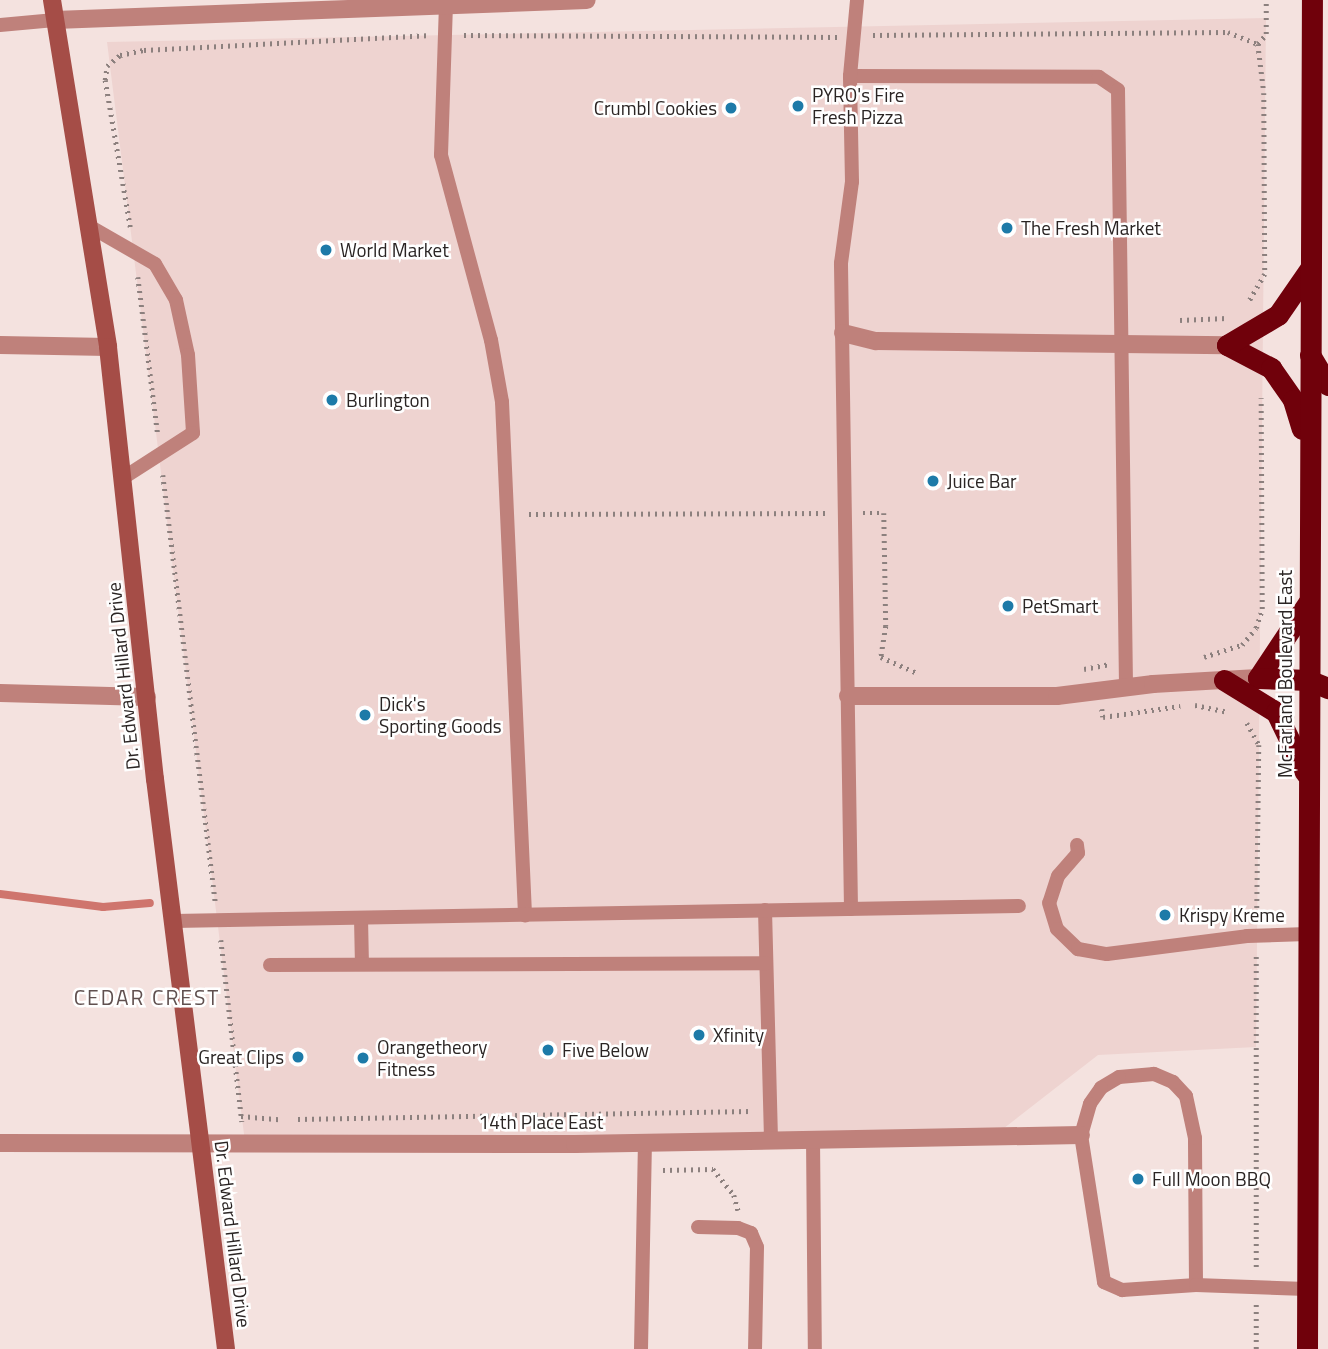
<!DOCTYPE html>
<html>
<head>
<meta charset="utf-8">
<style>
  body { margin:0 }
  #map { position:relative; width:1328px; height:1349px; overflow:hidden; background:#f4e2df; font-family:"Titillium Web",sans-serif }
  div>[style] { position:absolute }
  .built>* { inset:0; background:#eed3d0 }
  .stream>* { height:8px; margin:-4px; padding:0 4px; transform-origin:4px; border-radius:4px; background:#cf756d }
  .path>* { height:4.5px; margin-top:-2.25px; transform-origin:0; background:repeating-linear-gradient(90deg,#8c807e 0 2px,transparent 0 7px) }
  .lane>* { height:14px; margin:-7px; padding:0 7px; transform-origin:7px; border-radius:7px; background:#bf817b }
  .street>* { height:18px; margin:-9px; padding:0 9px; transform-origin:9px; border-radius:9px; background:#bf817b }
  .secondary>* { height:18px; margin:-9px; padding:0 9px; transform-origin:9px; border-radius:9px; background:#a54d47 }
  .highway>* { height:21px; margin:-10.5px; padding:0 10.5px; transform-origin:10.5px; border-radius:10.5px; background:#70010b }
  .dots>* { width:19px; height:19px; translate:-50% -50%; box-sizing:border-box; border:4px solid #fff; border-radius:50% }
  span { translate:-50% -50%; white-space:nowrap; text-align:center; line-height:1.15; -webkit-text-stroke:5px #fff; paint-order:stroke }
  .poi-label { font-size:19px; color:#2a2423 }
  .left { translate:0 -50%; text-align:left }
  .right { translate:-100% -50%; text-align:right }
  .street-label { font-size:19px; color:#2a2423 }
  .neighbourhood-label { font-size:21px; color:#60504f; letter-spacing:2px }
</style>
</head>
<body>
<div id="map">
  <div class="built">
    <div style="clip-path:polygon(1266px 18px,1256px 1047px,1098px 1055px,990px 1139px,245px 1142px,107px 42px)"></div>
  </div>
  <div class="stream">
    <div style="left:0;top:894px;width:104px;rotate:7.2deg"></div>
    <div style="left:103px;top:907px;width:47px;rotate:-4.9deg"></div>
  </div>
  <div class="path">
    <div style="left:464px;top:35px;width:373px;rotate:0.3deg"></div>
    <div style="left:873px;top:35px;width:355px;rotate:-0.5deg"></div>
    <div style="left:1228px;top:32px;width:32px;rotate:22deg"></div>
    <div style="left:1258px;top:44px;width:49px;rotate:83deg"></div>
    <div style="left:1264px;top:93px;width:181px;rotate:89.7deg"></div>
    <div style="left:1265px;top:274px;width:34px;rotate:120deg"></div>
    <div style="left:1258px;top:44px;width:13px;rotate:-51deg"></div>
    <div style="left:1266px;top:34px;width:34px;rotate:-90deg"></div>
    <div style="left:130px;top:227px;width:149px;rotate:-99.7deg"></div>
    <div style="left:105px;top:80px;width:14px;rotate:-82deg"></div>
    <div style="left:107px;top:66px;width:17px;rotate:-40deg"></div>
    <div style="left:120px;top:55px;width:25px;rotate:-12deg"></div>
    <div style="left:144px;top:50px;width:283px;rotate:-3deg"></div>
    <div style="left:138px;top:277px;width:159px;rotate:82.8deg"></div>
    <div style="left:1180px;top:320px;width:47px;rotate:-2.4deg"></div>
    <div style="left:163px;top:475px;width:432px;rotate:83deg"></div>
    <div style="left:863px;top:513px;width:21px"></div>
    <div style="left:884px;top:513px;width:113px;rotate:89deg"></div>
    <div style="left:886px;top:626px;width:31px;rotate:99deg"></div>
    <div style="left:881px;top:657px;width:39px;rotate:24deg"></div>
    <div style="left:529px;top:514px;width:297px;rotate:-0.2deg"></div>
    <div style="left:1204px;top:657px;width:40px;rotate:-18deg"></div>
    <div style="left:1242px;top:645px;width:22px;rotate:-51deg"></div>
    <div style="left:1256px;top:628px;width:20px;rotate:-72deg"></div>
    <div style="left:1262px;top:609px;width:211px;rotate:-90.3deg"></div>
    <div style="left:1084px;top:669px;width:25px;rotate:-11deg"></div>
    <div style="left:1195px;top:705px;width:34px;rotate:12deg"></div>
    <div style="left:1102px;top:709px;width:8px;rotate:83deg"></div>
    <div style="left:1103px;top:717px;width:78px;rotate:-8.1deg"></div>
    <div style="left:1247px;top:723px;width:25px;rotate:61deg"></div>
    <div style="left:1259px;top:745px;width:172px;rotate:90.7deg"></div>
    <div style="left:221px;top:940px;width:183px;rotate:83.4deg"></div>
    <div style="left:241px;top:1116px;width:38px;rotate:5deg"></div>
    <div style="left:298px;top:1119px;width:453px;rotate:-1deg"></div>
    <div style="left:663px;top:1170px;width:50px;rotate:-1.1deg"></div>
    <div style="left:713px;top:1169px;width:33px;rotate:51deg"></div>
    <div style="left:734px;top:1195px;width:16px;rotate:75deg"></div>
    <div style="left:1256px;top:1267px;width:313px;rotate:-90deg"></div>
    <div style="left:1256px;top:1349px;width:45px;rotate:-90deg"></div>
  </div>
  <div class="lane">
    <div style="left:446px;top:4px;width:151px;rotate:91.9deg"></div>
    <div style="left:441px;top:155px;width:192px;rotate:74.9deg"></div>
    <div style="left:491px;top:340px;width:63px;rotate:79.9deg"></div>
    <div style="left:502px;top:402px;width:514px;rotate:87.43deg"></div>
    <div style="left:0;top:25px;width:55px;rotate:-5.2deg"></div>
    <div style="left:850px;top:76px;width:249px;rotate:0.2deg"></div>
    <div style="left:1099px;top:77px;width:23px;rotate:34deg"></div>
    <div style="left:1118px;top:90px;width:598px;rotate:89.23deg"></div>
    <div style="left:89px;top:226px;width:76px;rotate:29.9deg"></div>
    <div style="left:155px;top:264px;width:42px;rotate:59.7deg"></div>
    <div style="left:176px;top:300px;width:56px;rotate:77.7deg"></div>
    <div style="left:188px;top:355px;width:78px;rotate:86.3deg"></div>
    <div style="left:193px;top:433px;width:83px;rotate:147.3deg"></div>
    <div style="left:1077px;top:845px;width:8px;rotate:83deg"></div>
    <div style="left:1078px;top:853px;width:30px;rotate:131deg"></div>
    <div style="left:1058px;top:876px;width:28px;rotate:108deg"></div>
    <div style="left:1049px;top:903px;width:27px;rotate:73deg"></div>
    <div style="left:1057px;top:929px;width:29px;rotate:44deg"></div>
    <div style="left:1078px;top:949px;width:29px;rotate:10deg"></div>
    <div style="left:1107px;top:954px;width:141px;rotate:-7.3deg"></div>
    <div style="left:1247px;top:936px;width:60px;rotate:-1.9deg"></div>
    <div style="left:851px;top:909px;width:646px;rotate:-90.89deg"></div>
    <div style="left:841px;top:263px;width:82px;rotate:-82.3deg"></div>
    <div style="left:852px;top:182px;width:106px;rotate:-91.1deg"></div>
    <div style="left:850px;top:76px;width:76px;rotate:-84.7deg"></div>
    <div style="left:765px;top:910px;width:228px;rotate:88.5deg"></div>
    <div style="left:361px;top:918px;width:46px;rotate:88.8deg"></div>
    <div style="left:174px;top:921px;width:845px;rotate:-1.02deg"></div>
    <div style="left:270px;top:965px;width:496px;rotate:-0.2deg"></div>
    <div style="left:813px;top:1138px;width:211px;rotate:89.5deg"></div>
    <div style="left:698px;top:1227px;width:40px;rotate:1.4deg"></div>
    <div style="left:738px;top:1228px;width:14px;rotate:21deg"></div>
    <div style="left:751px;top:1233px;width:15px;rotate:67deg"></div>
    <div style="left:757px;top:1247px;width:102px;rotate:91.1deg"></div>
    <div style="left:1196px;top:1285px;width:147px;rotate:-90.4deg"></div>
    <div style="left:1195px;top:1138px;width:43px;rotate:-102.1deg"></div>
    <div style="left:1186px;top:1096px;width:19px;rotate:-133deg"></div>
    <div style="left:1173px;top:1082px;width:21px;rotate:-157deg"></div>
    <div style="left:1154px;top:1074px;width:35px;rotate:175deg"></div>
    <div style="left:1119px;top:1077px;width:21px;rotate:149deg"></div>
    <div style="left:1101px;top:1088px;width:19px;rotate:125deg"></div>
    <div style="left:1090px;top:1104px;width:32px;rotate:106deg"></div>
    <div style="left:1081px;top:1135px;width:149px;rotate:81.1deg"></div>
    <div style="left:1104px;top:1282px;width:20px;rotate:24deg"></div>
    <div style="left:1122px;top:1290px;width:74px;rotate:-3.9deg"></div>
    <div style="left:1196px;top:1285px;width:110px;rotate:2.1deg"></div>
    <div style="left:641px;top:1349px;width:207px;rotate:-88.9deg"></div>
  </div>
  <div class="street">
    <div style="left:55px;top:20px;width:532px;rotate:-2.15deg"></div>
    <div style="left:843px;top:333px;width:34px;rotate:14deg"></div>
    <div style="left:876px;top:341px;width:351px;rotate:0.7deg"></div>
    <div style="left:0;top:345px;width:108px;rotate:1.1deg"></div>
    <div style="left:0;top:693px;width:147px;rotate:1.6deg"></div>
    <div style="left:848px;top:696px;width:209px"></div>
    <div style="left:1057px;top:696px;width:97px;rotate:-7.1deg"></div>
    <div style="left:1153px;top:684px;width:105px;rotate:-3.3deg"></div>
    <div style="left:0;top:1143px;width:575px;rotate:0.1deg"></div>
    <div style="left:575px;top:1144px;width:506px;rotate:-1.02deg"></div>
  </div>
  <div class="secondary">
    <div style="left:52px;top:0;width:351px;rotate:80.8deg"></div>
    <div style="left:108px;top:347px;width:435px;rotate:83.8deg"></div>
    <div style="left:155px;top:779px;width:574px;rotate:82.9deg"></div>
  </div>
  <div class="highway">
    <div style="left:1227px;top:345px;width:50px;rotate:27.6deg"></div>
    <div style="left:1271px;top:368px;width:39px;rotate:55deg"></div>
    <div style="left:1293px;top:400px;width:30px;rotate:73deg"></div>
    <div style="left:1227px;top:345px;width:59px;rotate:-30.5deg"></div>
    <div style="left:1278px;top:315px;width:55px;rotate:-55.4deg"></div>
    <div style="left:1310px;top:355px;width:35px;rotate:59deg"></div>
    <div style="left:1258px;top:678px;width:90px;rotate:-56.3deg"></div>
    <div style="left:1258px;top:678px;width:50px;rotate:2.3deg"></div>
    <div style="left:1308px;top:680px;width:22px;rotate:22deg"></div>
    <div style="left:1224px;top:680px;width:61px;rotate:31.6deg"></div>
    <div style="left:1276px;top:712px;width:67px;rotate:64.2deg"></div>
    <div style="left:1307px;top:1349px;width:1349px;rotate:-89.79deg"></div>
  </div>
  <div class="dots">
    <div style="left:798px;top:106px;background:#1d7aa8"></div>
    <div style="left:731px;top:108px;background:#1d7aa8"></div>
    <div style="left:1007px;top:228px;background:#1d7aa8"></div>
    <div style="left:326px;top:250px;background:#1d7aa8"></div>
    <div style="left:332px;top:400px;background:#1d7aa8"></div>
    <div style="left:933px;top:481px;background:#1d7aa8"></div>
    <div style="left:1008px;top:606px;background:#1d7aa8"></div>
    <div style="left:365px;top:715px;background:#1d7aa8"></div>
    <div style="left:1165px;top:915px;background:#1d7aa8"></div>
    <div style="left:699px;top:1035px;background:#1d7aa8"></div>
    <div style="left:548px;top:1050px;background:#1d7aa8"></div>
    <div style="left:298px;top:1057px;background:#1d7aa8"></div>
    <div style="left:363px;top:1058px;background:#1d7aa8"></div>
    <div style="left:1138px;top:1179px;background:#1d7aa8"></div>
  </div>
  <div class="poi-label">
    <span class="left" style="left:812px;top:106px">PYRO's Fire<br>Fresh Pizza</span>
    <span class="right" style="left:717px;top:108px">Crumbl Cookies</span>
    <span class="left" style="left:1021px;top:228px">The Fresh Market</span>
    <span class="left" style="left:340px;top:250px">World Market</span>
    <span class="left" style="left:346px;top:400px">Burlington</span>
    <span class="left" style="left:947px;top:481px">Juice Bar</span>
    <span class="left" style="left:1022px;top:606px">PetSmart</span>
    <span class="left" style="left:379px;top:715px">Dick's<br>Sporting Goods</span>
    <span class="left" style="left:1179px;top:915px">Krispy Kreme</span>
    <span class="left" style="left:713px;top:1035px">Xfinity</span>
    <span class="left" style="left:377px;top:1058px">Orangetheory<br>Fitness</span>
    <span class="left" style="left:562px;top:1050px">Five Below</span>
    <span class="right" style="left:284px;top:1057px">Great Clips</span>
    <span class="left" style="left:1152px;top:1179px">Full Moon BBQ</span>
  </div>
  <div class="street-label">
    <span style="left:1285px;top:674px;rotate:-90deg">McFarland Boulevard East</span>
    <span style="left:123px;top:676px;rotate:-96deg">Dr. Edward Hillard Drive</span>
    <span style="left:541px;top:1122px">14th Place East</span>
    <span style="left:233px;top:1234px;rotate:83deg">Dr. Edward Hillard Drive</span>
  </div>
  <div class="neighbourhood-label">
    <span style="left:147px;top:997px">CEDAR CREST</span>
  </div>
</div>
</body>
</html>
